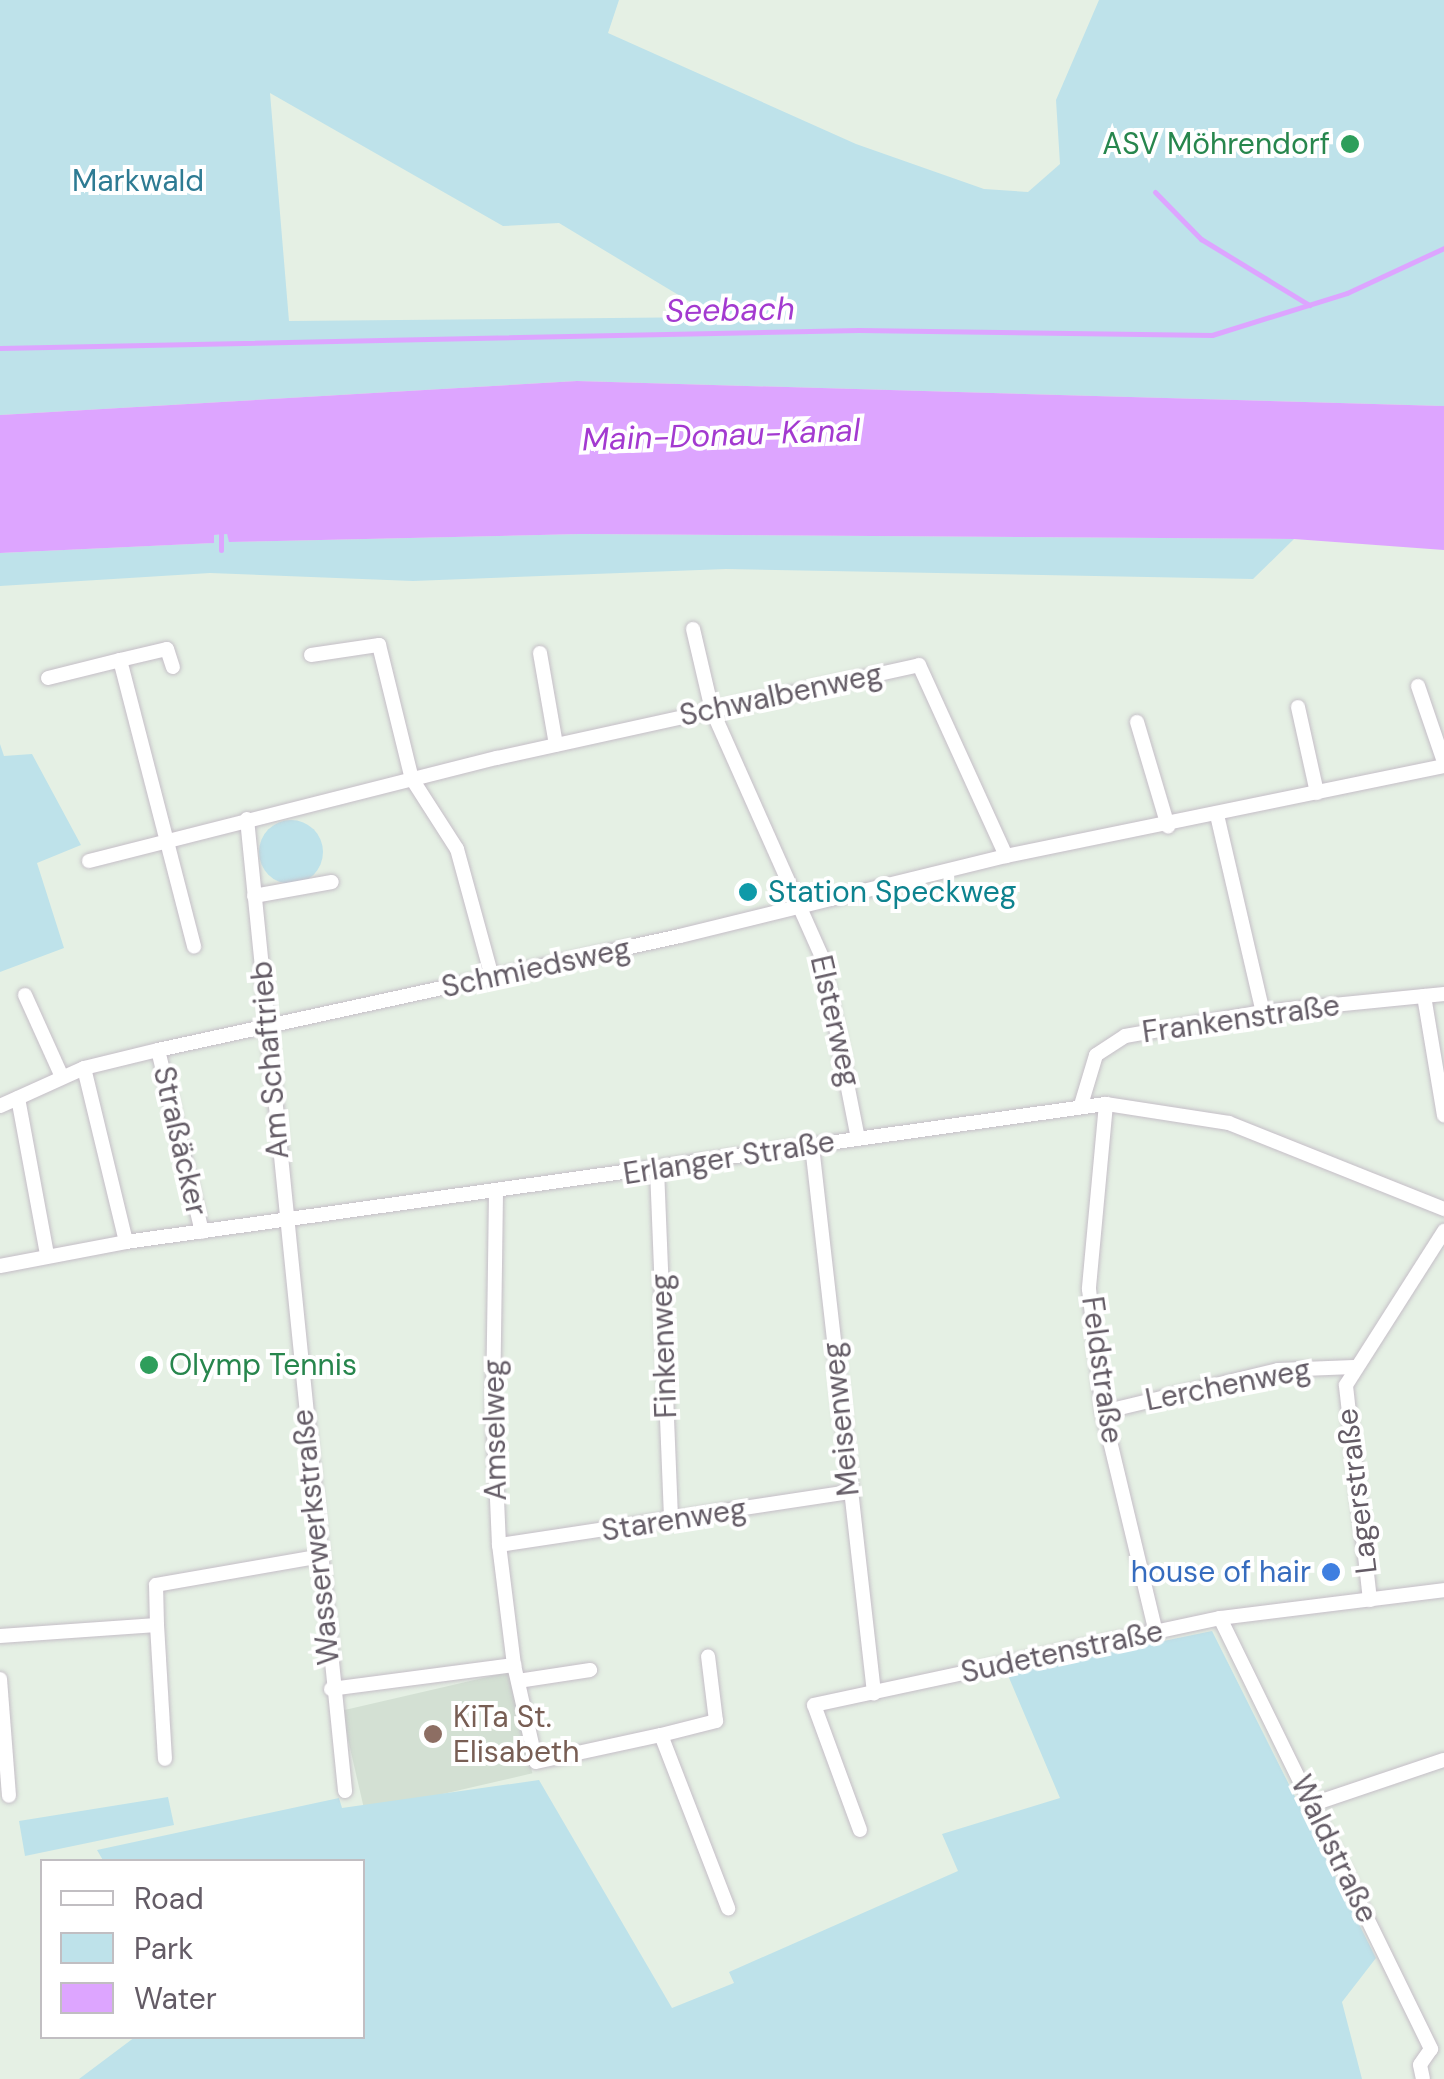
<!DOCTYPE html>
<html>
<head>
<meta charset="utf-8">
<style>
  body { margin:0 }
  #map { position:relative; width:1444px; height:2079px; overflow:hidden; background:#e5f0e4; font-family:"DM Sans",sans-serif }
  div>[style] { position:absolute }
  .education>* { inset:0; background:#d3e0d3; transform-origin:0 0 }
  .green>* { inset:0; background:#bee2ea }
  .round { border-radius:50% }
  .water>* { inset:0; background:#dda5ff }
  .stream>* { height:5px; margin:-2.5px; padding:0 2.5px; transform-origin:2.5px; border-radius:2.5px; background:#dda5ff }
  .roads { filter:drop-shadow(0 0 2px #c5bec7) drop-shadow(0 0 2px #c5bec7) }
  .street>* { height:14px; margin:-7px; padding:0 7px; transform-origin:7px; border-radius:7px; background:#fff }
  .dots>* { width:28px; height:28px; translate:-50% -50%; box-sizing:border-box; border:5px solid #fff; border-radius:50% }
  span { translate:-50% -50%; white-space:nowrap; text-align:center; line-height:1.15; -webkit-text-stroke:8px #fff; paint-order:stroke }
  .leisure-label { font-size:30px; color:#27864d }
  .right { translate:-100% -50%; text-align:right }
  .left { translate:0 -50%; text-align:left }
  .park-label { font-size:30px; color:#2e7b93 }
  .street-label { font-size:30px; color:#645c66 }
  .culture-label { font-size:30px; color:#0d838f }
  .shop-label { font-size:30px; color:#366cbe }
  .education-label { font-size:30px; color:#785e54 }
  .water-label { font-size:32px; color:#a33ad0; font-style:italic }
  .legend { position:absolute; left:40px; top:1859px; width:325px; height:180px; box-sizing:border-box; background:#fff; border:2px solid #c1bec2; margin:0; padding:12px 18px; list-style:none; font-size:30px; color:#645c66 }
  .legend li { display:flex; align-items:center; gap:20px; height:50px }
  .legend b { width:50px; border:2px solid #c1bec2 }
</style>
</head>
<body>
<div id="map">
  <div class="education">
    <div style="left:509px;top:1672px;width:104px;height:172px;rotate:77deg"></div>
  </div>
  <div class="green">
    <div style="clip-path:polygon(evenodd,0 0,619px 0,608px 33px,856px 144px,984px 189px,1028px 192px,1060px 164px,1056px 100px,1099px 0,1444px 0,1444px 406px,577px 381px,0 415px,0 0,270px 93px,503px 226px,559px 223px,715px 317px,289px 321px,270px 93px)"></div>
    <div style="clip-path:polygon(227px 533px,230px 542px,582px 534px,1294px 539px,1253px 579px,726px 569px,413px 581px,210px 573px,0 586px,0 553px,213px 543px,214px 535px)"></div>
    <div style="clip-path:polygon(0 744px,4px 756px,32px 754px,81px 845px,37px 863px,64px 948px,0 972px)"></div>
    <div class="round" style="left:259px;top:820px;width:64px;height:64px"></div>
    <div style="clip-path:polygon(1212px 1631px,1376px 1958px,1342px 2002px,1362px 2079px,79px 2079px,135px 2037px,362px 2036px,362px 1862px,104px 1862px,97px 1850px,339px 1798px,342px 1808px,539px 1780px,672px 2008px,734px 1983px,729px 1972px,958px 1871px,942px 1834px,1060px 1798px,1007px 1673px)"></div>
    <div style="clip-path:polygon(168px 1797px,174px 1825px,25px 1856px,19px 1821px)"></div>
  </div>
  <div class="water">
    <div style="clip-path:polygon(577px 381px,1444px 406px,1444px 550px,1294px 539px,582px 534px,229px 542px,227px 534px,214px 535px,214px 543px,0 553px,0 415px)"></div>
  </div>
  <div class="stream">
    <div style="left:1155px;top:192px;width:66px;rotate:45.6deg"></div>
    <div style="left:1201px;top:239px;width:127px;rotate:31.4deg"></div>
    <div style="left:0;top:348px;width:859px;rotate:-1.2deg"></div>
    <div style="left:859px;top:330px;width:353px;rotate:0.8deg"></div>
    <div style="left:1212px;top:335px;width:141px;rotate:-17.3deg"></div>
    <div style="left:1347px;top:293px;width:107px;rotate:-24.9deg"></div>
    <div style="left:221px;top:550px;width:16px;rotate:-90deg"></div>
  </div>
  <div class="roads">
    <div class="street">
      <div style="left:693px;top:629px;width:83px;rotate:76.8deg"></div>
      <div style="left:712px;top:710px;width:270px;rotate:66deg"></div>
      <div style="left:822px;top:957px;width:185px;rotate:78.8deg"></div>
      <div style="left:540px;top:653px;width:93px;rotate:80.1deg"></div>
      <div style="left:311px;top:655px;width:69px;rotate:-8.4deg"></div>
      <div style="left:379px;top:645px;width:138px;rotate:76.2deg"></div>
      <div style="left:412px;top:779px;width:83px;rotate:57.3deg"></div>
      <div style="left:457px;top:849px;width:133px;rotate:74.7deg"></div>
      <div style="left:120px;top:660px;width:48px;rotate:-13.2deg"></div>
      <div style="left:167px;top:649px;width:19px;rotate:72deg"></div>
      <div style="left:48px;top:678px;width:74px;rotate:-14deg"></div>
      <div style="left:120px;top:660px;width:296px;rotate:75.5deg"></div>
      <div style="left:1418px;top:686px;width:80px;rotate:71.1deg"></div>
      <div style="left:1298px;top:707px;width:88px;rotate:77.5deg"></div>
      <div style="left:1137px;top:722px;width:109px;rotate:73.4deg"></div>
      <div style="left:1217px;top:815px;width:202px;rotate:76.9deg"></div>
      <div style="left:247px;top:819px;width:977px;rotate:84.24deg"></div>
      <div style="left:89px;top:861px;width:421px;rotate:-14.2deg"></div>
      <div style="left:497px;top:758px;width:432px;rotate:-12.4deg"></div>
      <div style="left:919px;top:665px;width:210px;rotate:65.5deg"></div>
      <div style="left:254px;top:896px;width:79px;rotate:-10.2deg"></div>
      <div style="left:25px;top:995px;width:90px;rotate:65.7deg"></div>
      <div style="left:1424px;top:996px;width:121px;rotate:80.5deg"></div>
      <div style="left:158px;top:1050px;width:187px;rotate:76.4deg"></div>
      <div style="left:84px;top:1068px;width:179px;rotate:76.4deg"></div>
      <div style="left:18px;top:1098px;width:159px;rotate:79.5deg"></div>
      <div style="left:1106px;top:1104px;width:186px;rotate:95.3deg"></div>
      <div style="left:1089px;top:1289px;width:124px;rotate:83.5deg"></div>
      <div style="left:1103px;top:1412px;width:226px;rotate:76.5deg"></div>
      <div style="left:1081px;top:1105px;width:52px;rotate:-73.3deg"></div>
      <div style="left:1096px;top:1055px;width:35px;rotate:-33deg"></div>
      <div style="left:1125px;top:1036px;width:140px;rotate:-9.9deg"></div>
      <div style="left:1263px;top:1012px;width:182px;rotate:-5.7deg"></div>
      <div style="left:0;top:1106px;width:92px;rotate:-24.3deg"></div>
      <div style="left:84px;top:1068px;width:76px;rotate:-13.7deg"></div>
      <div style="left:158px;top:1050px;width:534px;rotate:-12.32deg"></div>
      <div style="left:680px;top:936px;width:336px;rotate:-13.8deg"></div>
      <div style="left:1006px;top:856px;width:447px;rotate:-11.6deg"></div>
      <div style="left:812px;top:1146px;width:551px;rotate:83.53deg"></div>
      <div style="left:657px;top:1169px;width:353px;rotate:87.7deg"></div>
      <div style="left:0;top:1266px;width:128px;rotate:-10.8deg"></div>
      <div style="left:126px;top:1242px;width:990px;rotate:-8.02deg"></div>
      <div style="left:1106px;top:1104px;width:124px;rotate:8.8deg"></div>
      <div style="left:1229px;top:1123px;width:232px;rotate:21.8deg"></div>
      <div style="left:1103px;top:1412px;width:180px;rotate:-13.5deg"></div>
      <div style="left:1278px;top:1370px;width:76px;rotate:-2.3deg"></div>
      <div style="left:499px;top:1545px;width:354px;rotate:-8.6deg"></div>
      <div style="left:1370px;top:1600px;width:216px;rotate:-96.4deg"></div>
      <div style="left:1346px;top:1385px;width:183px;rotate:-57.5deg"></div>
      <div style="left:1220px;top:1618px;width:480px;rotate:63.9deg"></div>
      <div style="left:1431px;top:2049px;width:19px;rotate:125deg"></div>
      <div style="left:1420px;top:2065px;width:14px;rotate:78deg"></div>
      <div style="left:157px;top:1625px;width:134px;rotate:86.6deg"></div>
      <div style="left:0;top:1636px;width:157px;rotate:-4deg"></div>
      <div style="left:157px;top:1625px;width:40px;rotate:-91.4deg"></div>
      <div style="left:156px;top:1585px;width:162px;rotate:-9.9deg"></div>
      <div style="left:514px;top:1665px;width:99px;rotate:77.2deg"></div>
      <div style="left:536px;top:1762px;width:128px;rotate:-12.2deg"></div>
      <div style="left:661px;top:1735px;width:186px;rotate:68.8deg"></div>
      <div style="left:0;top:1679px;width:117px;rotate:85.6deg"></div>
      <div style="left:518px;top:1681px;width:73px;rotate:-8.7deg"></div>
      <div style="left:331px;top:1689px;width:185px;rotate:-7.5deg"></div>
      <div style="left:514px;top:1665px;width:121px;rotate:-97.1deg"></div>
      <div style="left:499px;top:1545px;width:137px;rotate:-92.5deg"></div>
      <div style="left:493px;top:1408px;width:214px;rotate:-89.2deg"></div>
      <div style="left:661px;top:1735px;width:57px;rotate:-14.3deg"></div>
      <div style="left:716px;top:1721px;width:65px;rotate:-97deg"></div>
      <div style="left:1313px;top:1804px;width:138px;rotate:-18.6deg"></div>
      <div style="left:860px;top:1830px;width:133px;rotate:-110.2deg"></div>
      <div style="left:814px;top:1705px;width:415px;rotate:-12.1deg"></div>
      <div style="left:1220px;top:1618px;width:226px;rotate:-7.1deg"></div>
    </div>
  </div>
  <div class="dots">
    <div style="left:1350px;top:144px;background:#2e9e5b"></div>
    <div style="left:748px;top:892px;background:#0f9aa8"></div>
    <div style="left:149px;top:1365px;background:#2e9e5b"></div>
    <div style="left:1331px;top:1572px;background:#3f7fe0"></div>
    <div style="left:433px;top:1734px;background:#8d6e63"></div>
  </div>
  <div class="leisure-label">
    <span class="right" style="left:1330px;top:144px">ASV Möhrendorf</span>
    <span class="left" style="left:169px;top:1365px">Olymp Tennis</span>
  </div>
  <div class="park-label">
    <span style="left:138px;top:181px">Markwald</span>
  </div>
  <div class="street-label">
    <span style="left:781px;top:695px;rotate:-12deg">Schwalbenweg</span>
    <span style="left:536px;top:968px;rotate:-12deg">Schmiedsweg</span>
    <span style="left:1241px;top:1019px;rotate:-8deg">Frankenstraße</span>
    <span style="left:835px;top:1021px;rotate:77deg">Elsterweg</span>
    <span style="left:270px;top:1060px;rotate:-95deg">Am Schaftrieb</span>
    <span style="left:180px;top:1141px;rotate:77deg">Straßäcker</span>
    <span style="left:729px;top:1158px;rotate:-9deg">Erlanger Straße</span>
    <span style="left:664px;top:1346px;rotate:-92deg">Finkenweg</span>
    <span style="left:1102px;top:1370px;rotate:82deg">Feldstraße</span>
    <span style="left:1228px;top:1385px;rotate:-11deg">Lerchenweg</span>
    <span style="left:841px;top:1419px;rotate:-96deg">Meisenweg</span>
    <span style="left:495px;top:1430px;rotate:-91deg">Amselweg</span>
    <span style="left:1357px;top:1491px;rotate:-97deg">Lagerstraße</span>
    <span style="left:674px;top:1520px;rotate:-9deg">Starenweg</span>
    <span style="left:316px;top:1537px;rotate:-96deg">Wasserwerkstraße</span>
    <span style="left:1062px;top:1652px;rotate:-12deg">Sudetenstraße</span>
    <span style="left:1334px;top:1849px;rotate:64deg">Waldstraße</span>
  </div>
  <div class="culture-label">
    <span class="left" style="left:768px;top:892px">Station Speckweg</span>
  </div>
  <div class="shop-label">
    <span class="right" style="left:1311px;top:1572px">house of hair</span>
  </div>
  <div class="education-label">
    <span class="left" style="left:453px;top:1734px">KiTa St.<br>Elisabeth</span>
  </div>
  <div class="water-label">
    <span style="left:730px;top:310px;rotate:-1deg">Seebach</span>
    <span style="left:721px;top:435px;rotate:-2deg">Main-Donau-Kanal</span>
  </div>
  <ul class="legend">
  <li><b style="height:12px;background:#fff"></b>Road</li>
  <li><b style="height:28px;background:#bee2ea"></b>Park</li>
  <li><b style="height:28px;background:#dda5ff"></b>Water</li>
  </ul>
</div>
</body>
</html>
